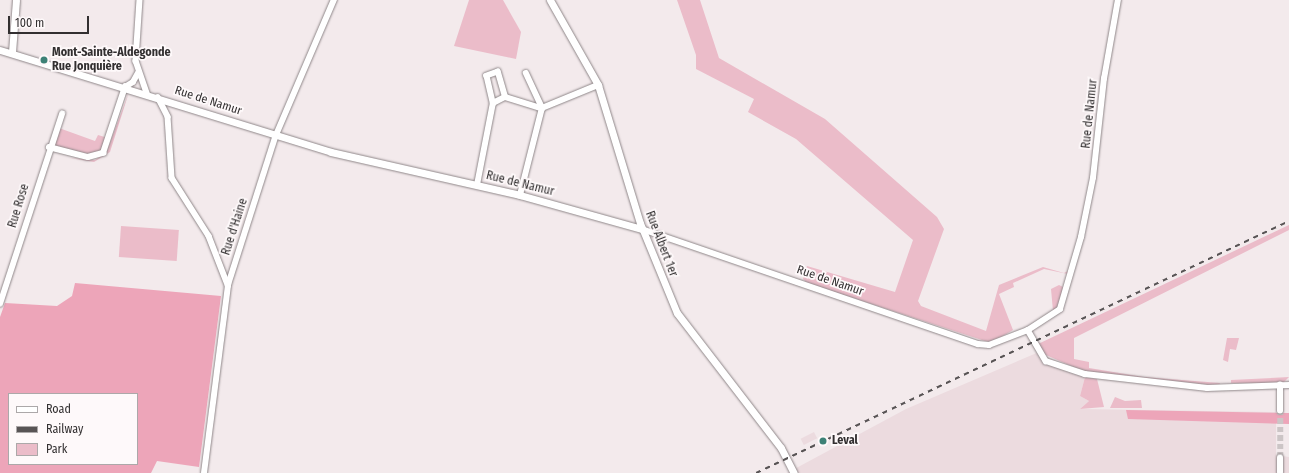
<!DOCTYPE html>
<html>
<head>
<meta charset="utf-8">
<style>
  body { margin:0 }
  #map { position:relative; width:1289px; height:473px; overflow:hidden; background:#f3eaec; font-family:"Fira Sans Condensed",sans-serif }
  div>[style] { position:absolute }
  .built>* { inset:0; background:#ecdbdf; transform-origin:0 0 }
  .green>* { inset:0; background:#ebbcc9; transform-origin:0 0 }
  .forest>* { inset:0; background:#eda5b9 }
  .minor-tunnel>* { height:5.5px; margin-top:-2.75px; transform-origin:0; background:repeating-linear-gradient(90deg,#ccc5c6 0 5.5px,transparent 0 8.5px) }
  .roads { filter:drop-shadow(0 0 1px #8f8789) drop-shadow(0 0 1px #8f8789) }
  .minor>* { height:5.5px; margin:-2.75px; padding:0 2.75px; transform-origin:2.75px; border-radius:2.75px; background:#fff }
  .tertiary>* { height:7px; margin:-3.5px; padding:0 3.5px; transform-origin:3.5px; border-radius:3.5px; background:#fff }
  .rail>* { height:1.5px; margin-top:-0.75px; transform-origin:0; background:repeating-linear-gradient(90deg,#585455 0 5px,transparent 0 10px) }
  .dots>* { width:11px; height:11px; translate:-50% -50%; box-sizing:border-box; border:2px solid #fef9fa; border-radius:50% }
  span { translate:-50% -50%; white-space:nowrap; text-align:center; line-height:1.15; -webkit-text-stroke:3.5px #fef9fa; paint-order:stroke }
  .poi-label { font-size:12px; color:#322f30; font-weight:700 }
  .left { translate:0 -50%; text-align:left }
  .street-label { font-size:12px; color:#322f30 }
  .legend { position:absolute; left:8px; top:393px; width:130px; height:72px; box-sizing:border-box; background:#fef9fa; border:1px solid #aca8a9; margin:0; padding:5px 7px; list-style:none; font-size:12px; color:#322f30 }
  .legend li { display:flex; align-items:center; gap:8px; height:20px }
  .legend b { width:20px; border:1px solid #aca8a9 }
  .scale { position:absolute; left:8px; top:16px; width:81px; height:18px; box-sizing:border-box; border:2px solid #322f30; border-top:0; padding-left:5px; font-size:12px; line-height:14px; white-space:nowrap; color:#322f30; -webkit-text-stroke:3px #fef9fa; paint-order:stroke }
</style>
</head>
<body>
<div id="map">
  <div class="built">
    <div style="clip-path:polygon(1039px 352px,1085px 377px,1080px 396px,1089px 401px,1080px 409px,1276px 412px,1276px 455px,1289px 457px,1289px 473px,787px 473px,906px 409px)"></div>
    <div style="left:814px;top:432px;width:7px;height:15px;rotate:63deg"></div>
  </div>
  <div class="green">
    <div style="clip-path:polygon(469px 0,503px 0,521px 32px,516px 59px,454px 46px)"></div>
    <div style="clip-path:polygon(677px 0,700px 0,719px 58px,825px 119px,937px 217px,944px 229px,918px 301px,921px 306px,986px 331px,999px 285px,1043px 267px,1064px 273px,1068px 271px,1068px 274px,1044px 269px,1013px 283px,1014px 287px,999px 294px,1013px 330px,991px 343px,807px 283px,803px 279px,807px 266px,895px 292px,913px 240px,796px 139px,748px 112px,754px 99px,696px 69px,696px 55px)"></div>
    <div style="clip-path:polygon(129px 92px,110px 152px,94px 162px,70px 158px,95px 160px,106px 153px)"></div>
    <div style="clip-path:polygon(59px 128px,95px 141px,98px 135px,108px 138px,102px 150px,92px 155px,52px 145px)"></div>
    <div style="clip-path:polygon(1289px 225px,1289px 230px,1074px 338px,1074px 359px,1089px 362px,1089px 368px,1144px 377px,1220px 383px,1219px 386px,1085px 372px,1039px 352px,1038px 344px)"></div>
    <div style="left:121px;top:226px;width:58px;height:31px;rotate:4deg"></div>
    <div style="clip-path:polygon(1059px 285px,1065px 288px,1059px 307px,1053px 311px,1051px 289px)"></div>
    <div style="clip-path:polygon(1227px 338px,1239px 338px,1236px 350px,1230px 349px,1228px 362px,1223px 360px)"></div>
    <div style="clip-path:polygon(1085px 377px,1097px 379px,1104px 407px,1080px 409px,1089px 401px,1080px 396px)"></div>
    <div style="clip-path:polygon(1289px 377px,1283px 383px,1231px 383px,1231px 380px)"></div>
    <div style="clip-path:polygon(1115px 397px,1125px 401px,1141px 400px,1142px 408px,1110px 408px)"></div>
  </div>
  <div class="forest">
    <div style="clip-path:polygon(evenodd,75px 283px,221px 296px,199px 467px,157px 461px,151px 473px,0 473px,0 317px,5px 303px,57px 306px,72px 296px,75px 283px,9px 394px,137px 394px,137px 464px,9px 464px,9px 394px)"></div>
    <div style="clip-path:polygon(1126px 410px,1289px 413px,1289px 424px,1128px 419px)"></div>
  </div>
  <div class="minor-tunnel">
    <div style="left:1280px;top:458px;width:47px;rotate:-90deg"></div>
  </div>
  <div class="roads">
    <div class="minor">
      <div style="left:140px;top:0;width:61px;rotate:93.8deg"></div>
      <div style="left:136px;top:61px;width:34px;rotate:71deg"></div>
      <div style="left:158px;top:97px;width:22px;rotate:63deg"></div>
      <div style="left:168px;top:117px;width:61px;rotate:86.2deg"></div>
      <div style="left:172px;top:178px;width:69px;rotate:57.5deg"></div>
      <div style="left:209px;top:236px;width:53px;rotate:68.8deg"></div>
      <div style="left:505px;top:97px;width:26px;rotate:-106deg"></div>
      <div style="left:498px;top:72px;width:12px;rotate:160deg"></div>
      <div style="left:487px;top:76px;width:28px;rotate:77deg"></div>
      <div style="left:493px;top:103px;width:13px;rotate:-27deg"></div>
      <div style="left:505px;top:97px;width:39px;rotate:17deg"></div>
      <div style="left:542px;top:108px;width:38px;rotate:-115deg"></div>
      <div style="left:49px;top:147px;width:40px;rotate:14.4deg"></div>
      <div style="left:88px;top:157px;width:16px;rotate:-15deg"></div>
      <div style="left:103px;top:153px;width:70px;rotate:-71.6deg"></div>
      <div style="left:125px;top:87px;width:9px;rotate:-32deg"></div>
      <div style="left:133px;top:82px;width:10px;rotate:-61deg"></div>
      <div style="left:477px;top:185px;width:84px;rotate:-79deg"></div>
      <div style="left:520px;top:195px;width:90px;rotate:-75.8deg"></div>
      <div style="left:542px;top:108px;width:61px;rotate:-22.3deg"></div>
      <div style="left:642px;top:229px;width:355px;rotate:18.9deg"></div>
      <div style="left:978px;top:344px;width:11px;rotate:5deg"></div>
      <div style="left:989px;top:345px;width:42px;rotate:-21deg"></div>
      <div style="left:1028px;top:330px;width:38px;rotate:-33deg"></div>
      <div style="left:1060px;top:309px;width:75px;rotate:-73.7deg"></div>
      <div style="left:1081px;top:237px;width:60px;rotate:-78.5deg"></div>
      <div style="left:1093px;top:178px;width:100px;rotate:-83.7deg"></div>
      <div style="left:1104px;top:79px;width:80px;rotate:-80deg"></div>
      <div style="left:0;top:304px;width:200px;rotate:-71.9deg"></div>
      <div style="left:1028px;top:330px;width:36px;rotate:60deg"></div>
      <div style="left:1046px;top:361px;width:41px;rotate:18.4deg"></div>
      <div style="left:1085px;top:374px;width:123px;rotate:6.5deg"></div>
      <div style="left:1207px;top:388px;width:82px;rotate:-2.1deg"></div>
      <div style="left:1280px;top:411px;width:26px;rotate:-90deg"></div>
      <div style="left:204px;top:473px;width:190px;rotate:-82.7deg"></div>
      <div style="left:228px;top:285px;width:157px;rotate:-72.3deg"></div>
      <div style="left:276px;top:135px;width:147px;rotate:-66.8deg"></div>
      <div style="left:1280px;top:473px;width:15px;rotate:-90deg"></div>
    </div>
    <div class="tertiary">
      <div style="left:550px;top:0;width:98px;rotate:60.5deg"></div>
      <div style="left:598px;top:85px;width:144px;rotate:73.1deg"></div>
      <div style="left:640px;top:223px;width:97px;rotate:67.7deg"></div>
      <div style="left:677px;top:313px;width:170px;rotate:52.4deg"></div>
      <div style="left:781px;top:448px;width:28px;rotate:63deg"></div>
      <div style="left:0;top:50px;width:346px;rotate:17.1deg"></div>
      <div style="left:331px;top:152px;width:194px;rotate:12.8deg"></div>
      <div style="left:520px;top:195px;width:127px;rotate:15.6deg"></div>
      <div style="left:12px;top:52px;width:52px;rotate:-85.6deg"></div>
    </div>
  </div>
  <div class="rail">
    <div style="left:756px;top:473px;width:590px;rotate:-25.3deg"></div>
  </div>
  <div class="dots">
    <div style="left:44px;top:60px;background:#3d8176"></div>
    <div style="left:823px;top:441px;background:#3d8176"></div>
  </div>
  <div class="poi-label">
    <span class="left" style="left:52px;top:60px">Mont-Sainte-Aldegonde<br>Rue Jonquière</span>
    <span class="left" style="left:832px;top:441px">Leval</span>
  </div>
  <div class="street-label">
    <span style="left:208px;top:101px;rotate:18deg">Rue de Namur</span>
    <span style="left:1090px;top:114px;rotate:-84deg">Rue de Namur</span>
    <span style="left:520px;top:184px;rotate:14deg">Rue de Namur</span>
    <span style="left:19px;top:206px;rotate:-73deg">Rue Rose</span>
    <span style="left:235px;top:227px;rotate:-72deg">Rue d'Haine</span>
    <span style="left:661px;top:244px;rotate:69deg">Rue Albert 1er</span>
    <span style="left:830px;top:281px;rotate:19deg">Rue de Namur</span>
  </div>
  <ul class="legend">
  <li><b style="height:5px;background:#fff"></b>Road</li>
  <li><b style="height:5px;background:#585455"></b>Railway</li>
  <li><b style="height:11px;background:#ebbcc9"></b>Park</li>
  </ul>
  <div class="scale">100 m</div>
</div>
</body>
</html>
